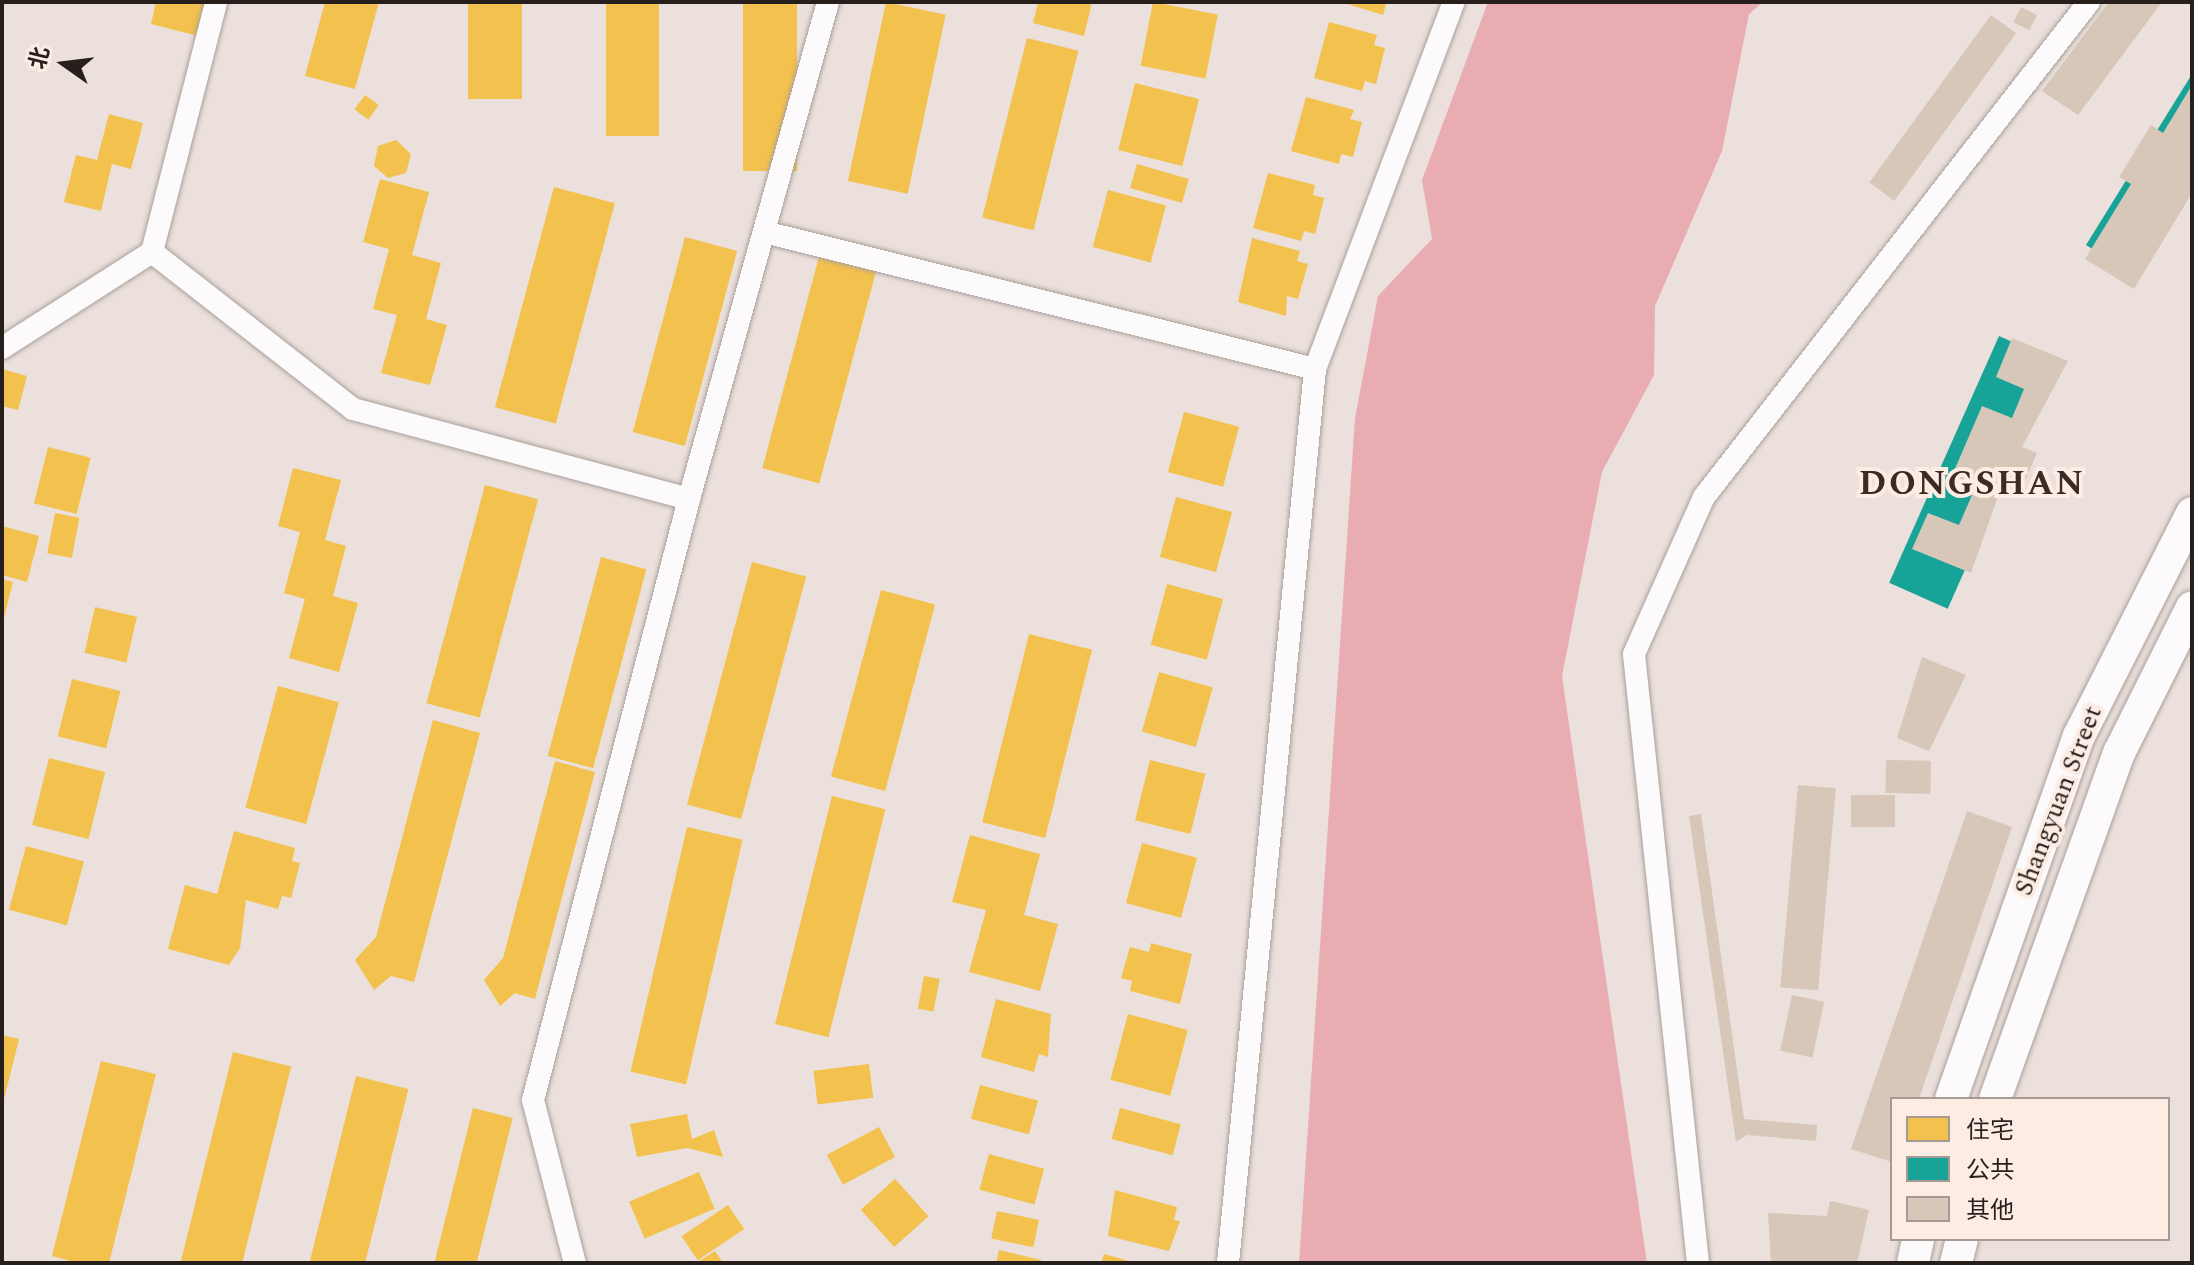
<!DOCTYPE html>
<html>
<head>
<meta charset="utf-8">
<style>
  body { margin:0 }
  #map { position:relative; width:2194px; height:1265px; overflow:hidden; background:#ebe0db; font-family:Spectral,"Noto Sans SC",serif }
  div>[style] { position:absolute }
  .water>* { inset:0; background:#e8acb2 }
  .homes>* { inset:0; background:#f2c14e; transform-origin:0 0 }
  .public>* { inset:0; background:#17a398; transform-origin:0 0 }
  .building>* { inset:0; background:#d7c7b9; transform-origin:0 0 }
  .roads { filter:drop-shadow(0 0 2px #a9a09c) drop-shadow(0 0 2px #a9a09c) }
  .street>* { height:22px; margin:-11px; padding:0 11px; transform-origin:11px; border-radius:11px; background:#fcfafa }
  .secondary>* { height:32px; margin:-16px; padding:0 16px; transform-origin:16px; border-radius:16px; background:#fcfafa }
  span { translate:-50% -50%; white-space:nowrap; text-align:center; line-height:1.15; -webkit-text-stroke:8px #fcece4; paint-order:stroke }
  .street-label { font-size:26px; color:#271f1c }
  .district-label { font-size:34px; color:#3a2b24; font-weight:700; letter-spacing:2px }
  .frame { position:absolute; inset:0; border:4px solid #271f1c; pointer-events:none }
  .legend { position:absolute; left:1890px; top:1097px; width:280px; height:144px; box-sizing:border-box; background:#fcece4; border:2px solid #a79a94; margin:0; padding:10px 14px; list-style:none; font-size:24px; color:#271f1c }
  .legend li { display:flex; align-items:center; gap:16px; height:40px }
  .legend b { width:40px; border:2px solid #a79a94 }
  .north { position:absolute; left:24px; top:24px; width:80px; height:80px; -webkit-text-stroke:6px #fcece4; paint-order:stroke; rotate:284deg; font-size:22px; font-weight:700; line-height:32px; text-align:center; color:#271f1c }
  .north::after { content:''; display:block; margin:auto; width:28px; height:36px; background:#271f1c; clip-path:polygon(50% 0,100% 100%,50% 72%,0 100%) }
</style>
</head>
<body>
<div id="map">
  <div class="water">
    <div style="clip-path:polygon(1488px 2px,1763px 2px,1749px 14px,1722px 151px,1655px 306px,1654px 375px,1602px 472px,1562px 676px,1647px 1263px,1299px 1263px,1355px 418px,1378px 296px,1432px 239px,1422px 180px)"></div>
  </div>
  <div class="homes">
    <div style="clip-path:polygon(156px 2px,207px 2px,198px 36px,151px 24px)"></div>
    <div style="clip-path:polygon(325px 2px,379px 2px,355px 89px,305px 76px)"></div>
    <div style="left:468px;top:2px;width:54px;height:97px"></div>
    <div style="left:606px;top:2px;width:53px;height:134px"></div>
    <div style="left:743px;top:2px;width:54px;height:169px"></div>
    <div style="left:886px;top:2px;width:61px;height:183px;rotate:12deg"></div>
    <div style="clip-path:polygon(1038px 2px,1092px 2px,1084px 36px,1033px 23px)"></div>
    <div style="left:1153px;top:2px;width:66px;height:65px;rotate:11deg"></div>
    <div style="clip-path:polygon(1341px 2px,1399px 2px,1386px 4px,1383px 15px)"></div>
    <div style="clip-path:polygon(1329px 22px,1377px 35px,1374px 45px,1385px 48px,1376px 84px,1365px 81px,1362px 91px,1314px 78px)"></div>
    <div style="left:1027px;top:38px;width:53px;height:185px;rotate:14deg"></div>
    <div style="left:1135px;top:83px;width:66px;height:69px;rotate:14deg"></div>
    <div style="left:365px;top:95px;width:17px;height:18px;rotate:36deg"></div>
    <div style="clip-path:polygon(1306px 97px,1354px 110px,1350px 119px,1362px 122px,1353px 157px,1341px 154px,1339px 164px,1291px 151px)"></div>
    <div style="clip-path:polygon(109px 114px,143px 123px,131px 169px,112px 164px,101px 211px,64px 202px,76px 155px,97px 160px)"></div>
    <div style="clip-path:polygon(396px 140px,411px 154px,406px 173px,388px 178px,374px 166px,378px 146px)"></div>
    <div style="left:1137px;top:164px;width:54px;height:25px;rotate:16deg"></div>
    <div style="clip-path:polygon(1268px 173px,1315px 185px,1313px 195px,1324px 198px,1315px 234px,1304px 231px,1301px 241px,1253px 228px)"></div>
    <div style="clip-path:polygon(380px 179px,429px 192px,412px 255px,441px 263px,426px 319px,447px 325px,430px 385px,381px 373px,397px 315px,373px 309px,389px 249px,363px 242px)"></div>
    <div style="left:554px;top:187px;width:63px;height:228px;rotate:15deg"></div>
    <div style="left:1108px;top:190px;width:60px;height:59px;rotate:15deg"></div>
    <div style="left:685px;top:237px;width:54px;height:202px;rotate:15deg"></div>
    <div style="clip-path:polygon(1252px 238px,1300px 251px,1297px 261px,1308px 264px,1298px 299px,1287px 296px,1286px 316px,1238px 302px)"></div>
    <div style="left:821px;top:249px;width:59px;height:227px;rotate:15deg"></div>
    <div style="clip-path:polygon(2px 369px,27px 376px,18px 410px,2px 406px)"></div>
    <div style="left:1184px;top:412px;width:57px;height:62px;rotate:15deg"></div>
    <div style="left:48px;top:447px;width:44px;height:58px;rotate:14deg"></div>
    <div style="clip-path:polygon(293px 468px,341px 480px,325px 540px,346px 546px,333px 596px,358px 603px,339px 672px,289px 658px,305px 599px,284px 593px,300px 532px,278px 526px)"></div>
    <div style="left:485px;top:485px;width:55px;height:226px;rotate:15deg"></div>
    <div style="left:1176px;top:497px;width:58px;height:62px;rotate:15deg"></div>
    <div style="left:55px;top:513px;width:25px;height:41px;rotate:11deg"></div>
    <div style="clip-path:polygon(2px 526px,39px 536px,27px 582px,2px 575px)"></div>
    <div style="left:601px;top:557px;width:47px;height:206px;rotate:15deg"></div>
    <div style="left:752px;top:562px;width:56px;height:251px;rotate:15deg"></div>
    <div style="clip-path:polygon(2px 579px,13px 582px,3px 622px,2px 622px)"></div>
    <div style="left:1167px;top:584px;width:58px;height:63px;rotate:15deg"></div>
    <div style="left:881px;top:590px;width:56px;height:193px;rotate:15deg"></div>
    <div style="left:95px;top:607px;width:43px;height:47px;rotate:13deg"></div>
    <div style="left:1029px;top:634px;width:65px;height:194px;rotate:14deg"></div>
    <div style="left:1159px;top:672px;width:56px;height:62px;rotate:16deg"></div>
    <div style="left:72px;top:679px;width:50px;height:59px;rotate:14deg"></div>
    <div style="left:278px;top:686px;width:63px;height:126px;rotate:15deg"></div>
    <div style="clip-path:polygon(433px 720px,480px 733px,414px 982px,391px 976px,374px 990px,355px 960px,376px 937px)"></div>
    <div style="left:49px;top:758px;width:58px;height:69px;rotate:14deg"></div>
    <div style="left:1150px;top:760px;width:57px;height:62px;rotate:14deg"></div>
    <div style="clip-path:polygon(555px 761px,595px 772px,535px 999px,515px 993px,500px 1006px,484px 980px,503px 958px)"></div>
    <div style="left:832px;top:796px;width:55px;height:235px;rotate:14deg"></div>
    <div style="left:687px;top:827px;width:57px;height:251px;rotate:13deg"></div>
    <div style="clip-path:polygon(234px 831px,295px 848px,292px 861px,300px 863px,291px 898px,282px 896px,278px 909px,246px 900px,240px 948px,229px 965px,168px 949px,185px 885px,217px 894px)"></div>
    <div style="clip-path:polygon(970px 835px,1040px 854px,1024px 915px,1058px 924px,1040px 991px,969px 972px,986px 910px,952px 902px)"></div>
    <div style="left:1142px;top:843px;width:57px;height:62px;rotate:15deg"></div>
    <div style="left:26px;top:846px;width:60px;height:66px;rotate:15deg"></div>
    <div style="clip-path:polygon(1151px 943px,1192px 954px,1180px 1004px,1130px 991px,1132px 981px,1121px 978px,1130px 947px,1149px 952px)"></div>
    <div style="left:924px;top:976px;width:16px;height:33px;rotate:11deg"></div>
    <div style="clip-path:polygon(996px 999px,1051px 1014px,1048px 1057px,1039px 1054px,1034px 1072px,981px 1057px)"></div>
    <div style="left:1128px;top:1014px;width:62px;height:68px;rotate:15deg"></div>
    <div style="clip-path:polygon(2px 1035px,19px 1039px,3px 1103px,2px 1102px)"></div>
    <div style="left:233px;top:1052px;width:60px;height:218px;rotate:14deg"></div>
    <div style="clip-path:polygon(101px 1061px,156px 1074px,109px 1263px,78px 1263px,52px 1256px)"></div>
    <div style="left:869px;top:1064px;width:34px;height:56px;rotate:83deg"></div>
    <div style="left:356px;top:1076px;width:54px;height:193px;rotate:14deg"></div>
    <div style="left:980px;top:1085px;width:60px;height:35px;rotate:15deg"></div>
    <div style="left:473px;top:1108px;width:41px;height:160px;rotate:14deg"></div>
    <div style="left:1120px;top:1108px;width:63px;height:32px;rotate:15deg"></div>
    <div style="clip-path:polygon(687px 1114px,692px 1139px,714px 1130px,723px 1157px,687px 1148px,637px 1157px,630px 1124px)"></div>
    <div style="left:879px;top:1127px;width:34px;height:59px;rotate:62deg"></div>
    <div style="left:989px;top:1154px;width:57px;height:37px;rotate:15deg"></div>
    <div style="left:699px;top:1172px;width:40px;height:76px;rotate:67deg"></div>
    <div style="left:895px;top:1179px;width:50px;height:46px;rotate:48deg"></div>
    <div style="clip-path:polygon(1115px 1190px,1177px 1207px,1174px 1220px,1180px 1221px,1169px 1251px,1108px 1236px)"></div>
    <div style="left:728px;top:1205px;width:29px;height:56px;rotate:56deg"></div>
    <div style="left:997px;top:1211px;width:43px;height:28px;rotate:12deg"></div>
    <div style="clip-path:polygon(999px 1250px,1041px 1260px,1041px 1263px,996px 1263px)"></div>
    <div style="clip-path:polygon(715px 1251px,723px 1263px,696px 1263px)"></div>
    <div style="clip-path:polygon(1104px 1254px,1133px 1262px,1133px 1263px,1101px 1263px)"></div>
  </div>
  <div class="public">
    <div style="clip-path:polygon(2192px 74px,2192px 173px,2130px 273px,2086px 245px)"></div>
    <div style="left:1999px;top:336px;width:64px;height:270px;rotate:24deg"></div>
  </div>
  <div class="building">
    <div style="clip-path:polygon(2109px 2px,2162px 2px,2078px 115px,2042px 91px)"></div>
    <div style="left:2021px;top:7px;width:18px;height:17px;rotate:27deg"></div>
    <div style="left:1991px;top:15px;width:31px;height:207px;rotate:36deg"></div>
    <div style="clip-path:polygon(2192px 85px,2192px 193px,2134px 289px,2085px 259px,2131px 184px,2119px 177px,2151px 125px,2163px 133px)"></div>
    <div style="clip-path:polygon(2012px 338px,2068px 361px,2022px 447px,2037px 453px,2020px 492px,2002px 485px,1971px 573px,1912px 549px,1928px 513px,1959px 525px,1972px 495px,1948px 485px,1982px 406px,2012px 418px,2024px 389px,1996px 377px)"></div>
    <div style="clip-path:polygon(1922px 657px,1966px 675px,1929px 751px,1897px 738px)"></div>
    <div style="left:1886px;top:760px;width:45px;height:33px;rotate:1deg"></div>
    <div style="left:1798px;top:785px;width:38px;height:203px;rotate:5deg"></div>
    <div style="left:1895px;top:795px;width:32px;height:44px;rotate:90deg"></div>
    <div style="clip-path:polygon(1967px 811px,2012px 827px,1919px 1099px,1892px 1099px,1892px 1162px,1851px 1149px)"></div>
    <div style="clip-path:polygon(1701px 814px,1744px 1119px,1817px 1125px,1816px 1141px,1747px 1135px,1736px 1142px,1689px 816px)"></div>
    <div style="left:1792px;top:995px;width:33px;height:57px;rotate:12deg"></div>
    <div style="clip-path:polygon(1830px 1201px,1869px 1210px,1857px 1263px,1771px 1263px,1768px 1213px,1827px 1216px)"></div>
  </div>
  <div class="roads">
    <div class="street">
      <div style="left:764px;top:232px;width:568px;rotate:13.96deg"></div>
      <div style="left:1315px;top:369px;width:392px;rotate:-69.3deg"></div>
      <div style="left:152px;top:252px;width:255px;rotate:38deg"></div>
      <div style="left:353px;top:409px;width:348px;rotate:15deg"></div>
      <div style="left:689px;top:499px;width:621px;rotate:104.55deg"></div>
      <div style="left:533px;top:1100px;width:168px;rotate:75.6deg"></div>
      <div style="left:2px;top:348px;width:178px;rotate:-32.6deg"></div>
      <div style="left:152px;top:252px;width:258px;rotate:-75.6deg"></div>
      <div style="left:689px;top:499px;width:516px;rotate:-74.37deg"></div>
      <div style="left:1228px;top:1263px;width:898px;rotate:-84.44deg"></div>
      <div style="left:1698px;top:1263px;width:612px;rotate:-96deg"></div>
      <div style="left:1634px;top:654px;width:172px;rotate:-66deg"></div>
      <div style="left:1704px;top:497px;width:627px;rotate:-52.13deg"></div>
    </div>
    <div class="secondary">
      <div style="left:1951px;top:1099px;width:385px;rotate:-70.6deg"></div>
      <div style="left:2079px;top:736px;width:250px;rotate:-63.1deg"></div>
      <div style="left:1995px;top:1099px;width:368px;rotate:-70.3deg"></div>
      <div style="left:2119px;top:753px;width:163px;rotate:-63.4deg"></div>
      <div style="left:1913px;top:1263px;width:25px;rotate:-78deg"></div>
      <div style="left:1956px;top:1263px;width:25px;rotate:-76deg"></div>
    </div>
  </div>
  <div class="street-label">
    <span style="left:2059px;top:801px;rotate:-69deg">Shangyuan Street</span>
  </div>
  <div class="district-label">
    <span style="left:1972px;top:485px">DONGSHAN</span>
  </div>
  <div class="frame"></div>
  <ul class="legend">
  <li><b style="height:22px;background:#f2c14e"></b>住宅</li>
  <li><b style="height:22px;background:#17a398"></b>公共</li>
  <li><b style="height:22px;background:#d7c7b9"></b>其他</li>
  </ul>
  <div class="north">北</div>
</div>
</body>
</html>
